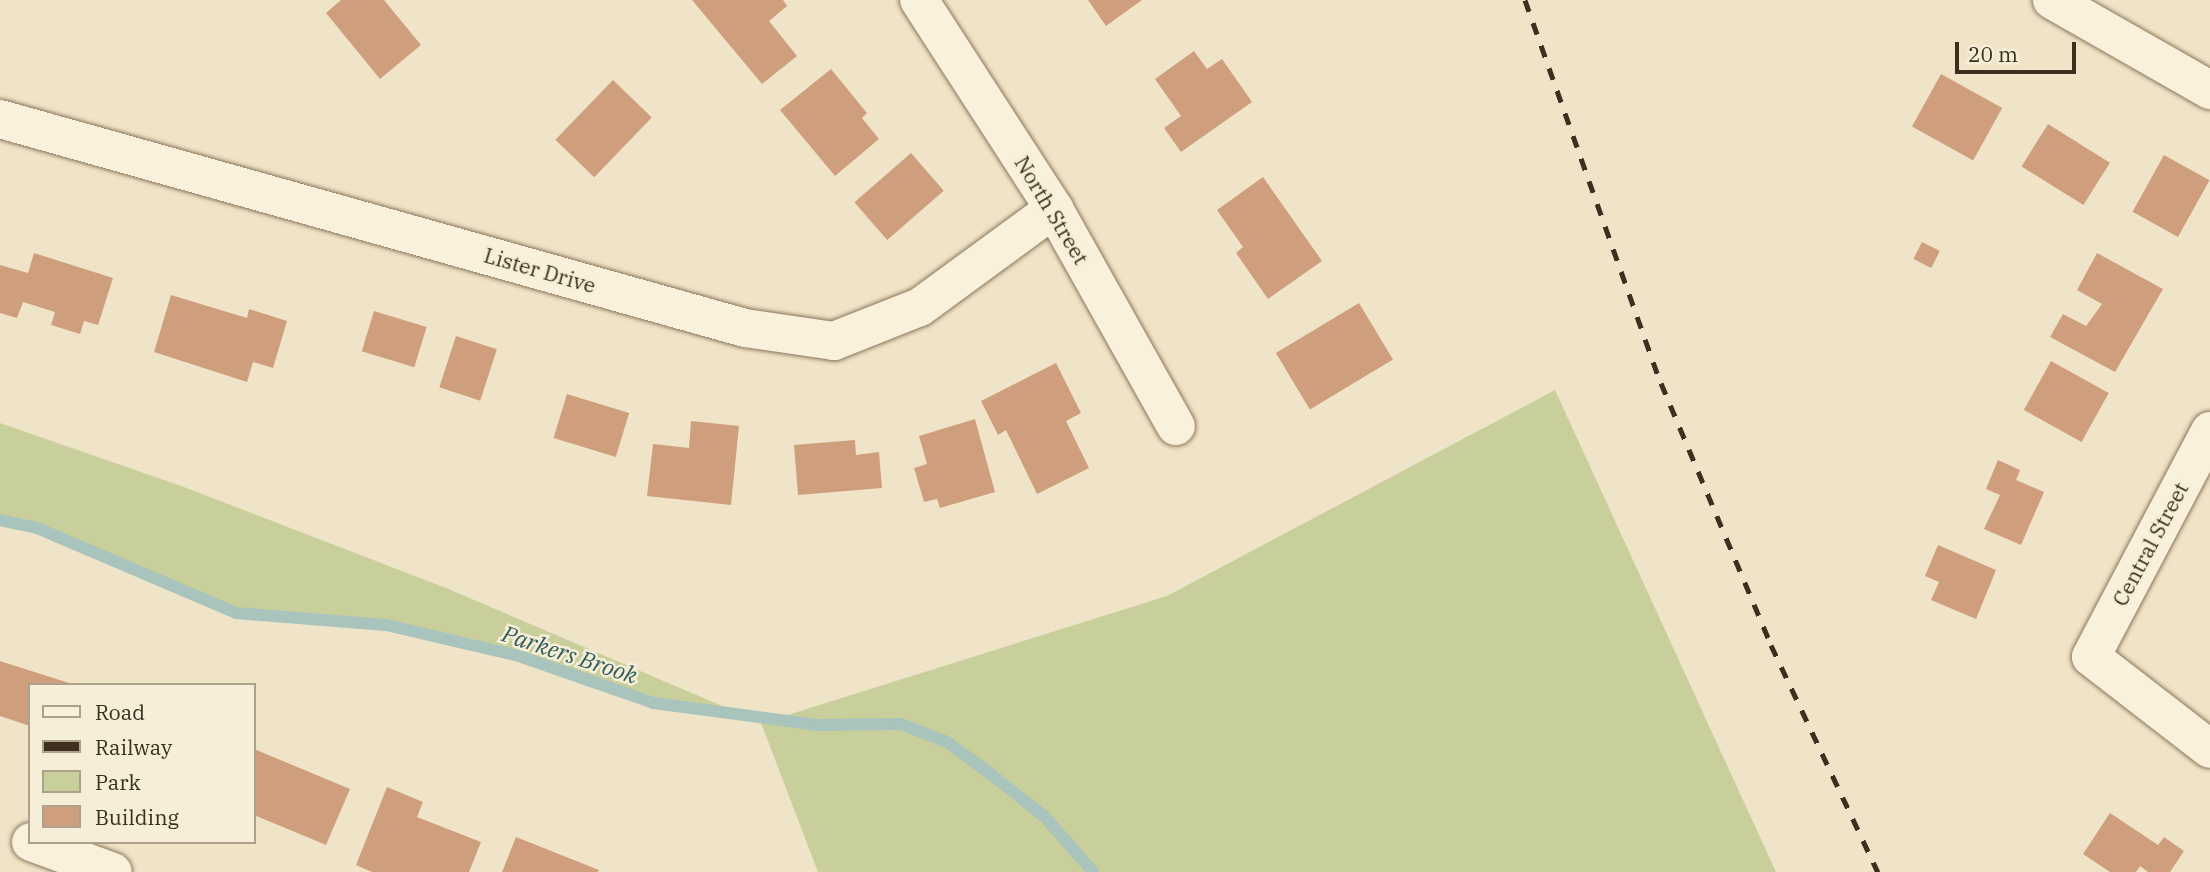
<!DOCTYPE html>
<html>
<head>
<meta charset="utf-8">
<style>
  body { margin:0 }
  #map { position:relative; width:2210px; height:872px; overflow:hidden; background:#f0e4c8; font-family:"IBM Plex Serif",serif }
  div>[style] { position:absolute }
  .green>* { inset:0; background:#c9cf9b }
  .stream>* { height:12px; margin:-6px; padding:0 6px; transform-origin:6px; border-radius:6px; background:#a9c4bc }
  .building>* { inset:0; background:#cf9f7d; transform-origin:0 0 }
  .roads { filter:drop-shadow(0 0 2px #8d765c) drop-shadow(0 0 2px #8d765c) }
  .minor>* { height:38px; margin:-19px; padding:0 19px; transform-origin:19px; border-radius:19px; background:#faf1dc }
  .rail>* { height:5px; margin-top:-2.5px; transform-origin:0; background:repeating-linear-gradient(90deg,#3d2e20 0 12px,transparent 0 24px) }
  span { translate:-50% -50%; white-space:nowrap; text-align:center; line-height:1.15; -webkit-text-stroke:5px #f7eed8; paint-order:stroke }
  .street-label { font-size:21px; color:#3d2e20 }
  .water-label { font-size:23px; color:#2f5d5a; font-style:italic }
  .legend { position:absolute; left:28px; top:683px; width:228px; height:161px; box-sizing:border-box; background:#f7eed8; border:2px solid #ada18e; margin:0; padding:9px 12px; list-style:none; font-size:21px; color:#3d2e20 }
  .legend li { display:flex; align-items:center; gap:14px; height:35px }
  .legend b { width:35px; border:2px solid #ada18e }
  .scale { position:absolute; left:1955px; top:42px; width:121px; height:32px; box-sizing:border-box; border:4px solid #3d2e20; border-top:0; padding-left:9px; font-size:21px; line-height:24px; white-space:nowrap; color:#3d2e20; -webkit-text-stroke:5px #f7eed8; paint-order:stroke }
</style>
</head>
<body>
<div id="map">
  <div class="green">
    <div style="clip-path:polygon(1555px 390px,1776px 872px,818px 872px,761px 723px,653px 703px,519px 656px,386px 625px,236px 613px,37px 528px,0 520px,0 423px,184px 487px,446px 588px,762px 723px,1167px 596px)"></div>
  </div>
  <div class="stream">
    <div style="left:0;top:520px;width:38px;rotate:12deg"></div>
    <div style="left:37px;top:528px;width:216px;rotate:23.1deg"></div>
    <div style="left:236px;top:613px;width:150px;rotate:4.6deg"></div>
    <div style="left:386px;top:625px;width:137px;rotate:13.1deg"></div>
    <div style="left:519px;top:656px;width:142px;rotate:19.3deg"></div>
    <div style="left:653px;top:703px;width:165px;rotate:7.6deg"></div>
    <div style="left:817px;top:725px;width:84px;rotate:-0.7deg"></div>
    <div style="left:901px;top:724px;width:49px;rotate:21.4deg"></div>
    <div style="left:947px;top:742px;width:51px;rotate:36.2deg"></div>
    <div style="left:988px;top:772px;width:73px;rotate:38.3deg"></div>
    <div style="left:1045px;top:817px;width:73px;rotate:48.9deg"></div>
  </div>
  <div class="building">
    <div style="clip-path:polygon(341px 0,384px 0,421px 45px,380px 79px,326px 13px)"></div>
    <div style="clip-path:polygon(692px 0,783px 0,787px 6px,769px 21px,797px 56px,762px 84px)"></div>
    <div style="clip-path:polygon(1088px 0,1142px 0,1106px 26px)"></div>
    <div style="clip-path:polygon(1194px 51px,1207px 69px,1222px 59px,1252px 102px,1181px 152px,1164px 128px,1181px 116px,1155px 79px)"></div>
    <div style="clip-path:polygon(831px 69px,867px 113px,862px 118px,879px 139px,835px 176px,780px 110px)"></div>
    <div style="left:1941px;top:74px;width:70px;height:60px;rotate:29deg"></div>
    <div style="left:613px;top:80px;width:54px;height:83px;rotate:44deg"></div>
    <div style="left:2048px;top:124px;width:73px;height:50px;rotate:32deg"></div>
    <div style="left:911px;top:153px;width:50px;height:75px;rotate:49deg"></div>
    <div style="left:2164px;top:155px;width:52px;height:65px;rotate:29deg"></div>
    <div style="clip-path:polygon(1263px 177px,1322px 261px,1268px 299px,1236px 253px,1243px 247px,1217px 210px)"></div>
    <div style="left:1922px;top:242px;width:20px;height:19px;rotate:27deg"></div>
    <div style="clip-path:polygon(34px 253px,113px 278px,98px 325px,84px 321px,80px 334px,51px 325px,55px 312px,23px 302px,17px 318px,0 313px,0 265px,28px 273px)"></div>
    <div style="clip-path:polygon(2097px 253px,2163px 289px,2115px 372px,2050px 337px,2063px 314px,2086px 326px,2102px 304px,2077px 290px)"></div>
    <div style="clip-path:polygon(171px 295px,247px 318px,249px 309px,287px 321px,273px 368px,253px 362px,247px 382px,154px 352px)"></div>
    <div style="left:1359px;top:303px;width:66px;height:97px;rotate:59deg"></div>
    <div style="left:374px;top:311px;width:55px;height:42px;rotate:17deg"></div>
    <div style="left:456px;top:336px;width:43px;height:54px;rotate:18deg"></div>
    <div style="left:2051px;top:361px;width:66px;height:56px;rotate:29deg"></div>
    <div style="clip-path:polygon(1056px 363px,1081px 413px,1066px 421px,1089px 468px,1037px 494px,1006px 430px,998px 435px,981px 401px)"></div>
    <div style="left:567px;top:394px;width:65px;height:46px;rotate:17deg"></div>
    <div style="clip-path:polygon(975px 419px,995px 492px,940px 508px,937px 499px,924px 502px,914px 468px,927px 464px,919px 436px)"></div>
    <div style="clip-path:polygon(691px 421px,739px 426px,731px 505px,647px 496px,653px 444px,689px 448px)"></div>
    <div style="clip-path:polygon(855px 440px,856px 455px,879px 452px,882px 488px,798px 495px,794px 445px)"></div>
    <div style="clip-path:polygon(1998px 460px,2020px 470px,2016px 480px,2044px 492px,2021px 545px,1984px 529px,2000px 495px,1986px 489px)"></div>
    <div style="clip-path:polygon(1938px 545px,1996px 570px,1976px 619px,1931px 600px,1939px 582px,1925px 576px)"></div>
    <div style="clip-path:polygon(0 661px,72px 684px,72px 685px,30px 685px,30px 726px,0 716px)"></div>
    <div style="clip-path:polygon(254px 749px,350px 789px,326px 845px,254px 815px)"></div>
    <div style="clip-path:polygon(387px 787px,423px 802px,417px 817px,481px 842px,469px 872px,372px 872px,356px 865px)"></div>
    <div style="clip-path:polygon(2110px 813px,2158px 845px,2164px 837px,2184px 851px,2170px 872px,2148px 872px,2140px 866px,2136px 872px,2110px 872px,2083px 854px)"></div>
    <div style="clip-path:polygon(516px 837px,599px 870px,598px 872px,502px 872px)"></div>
  </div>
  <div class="roads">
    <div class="minor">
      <div style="left:919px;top:0;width:249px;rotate:57.1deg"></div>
      <div style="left:1054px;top:209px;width:249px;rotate:60.7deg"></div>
      <div style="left:2052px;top:0;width:182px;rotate:29.7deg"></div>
      <div style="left:0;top:119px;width:774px;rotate:15.67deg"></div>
      <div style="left:745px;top:328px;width:90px;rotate:8.3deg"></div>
      <div style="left:834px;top:341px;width:92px;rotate:-21.6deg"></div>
      <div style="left:920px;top:307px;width:166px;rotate:-36.2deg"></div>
      <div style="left:2210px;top:431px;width:255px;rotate:117.8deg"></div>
      <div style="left:2091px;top:657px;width:150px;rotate:37.7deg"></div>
      <div style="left:31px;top:842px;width:87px;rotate:20.1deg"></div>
    </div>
  </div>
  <div class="rail">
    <div style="left:1525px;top:0;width:406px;rotate:70.5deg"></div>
    <div style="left:1661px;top:383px;width:284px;rotate:67.2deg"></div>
    <div style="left:1771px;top:645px;width:251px;rotate:64.8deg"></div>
  </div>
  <div class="street-label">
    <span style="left:1052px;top:210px;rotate:59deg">North Street</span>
    <span style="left:540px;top:270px;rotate:16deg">Lister Drive</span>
    <span style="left:2150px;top:544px;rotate:-62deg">Central Street</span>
  </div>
  <div class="water-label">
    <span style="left:570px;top:654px;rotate:18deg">Parkers Brook</span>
  </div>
  <ul class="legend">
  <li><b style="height:9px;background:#faf1dc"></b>Road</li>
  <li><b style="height:9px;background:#3d2e20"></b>Railway</li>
  <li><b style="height:19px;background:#c9cf9b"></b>Park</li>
  <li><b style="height:19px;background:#cf9f7d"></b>Building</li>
  </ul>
  <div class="scale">20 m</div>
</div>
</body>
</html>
